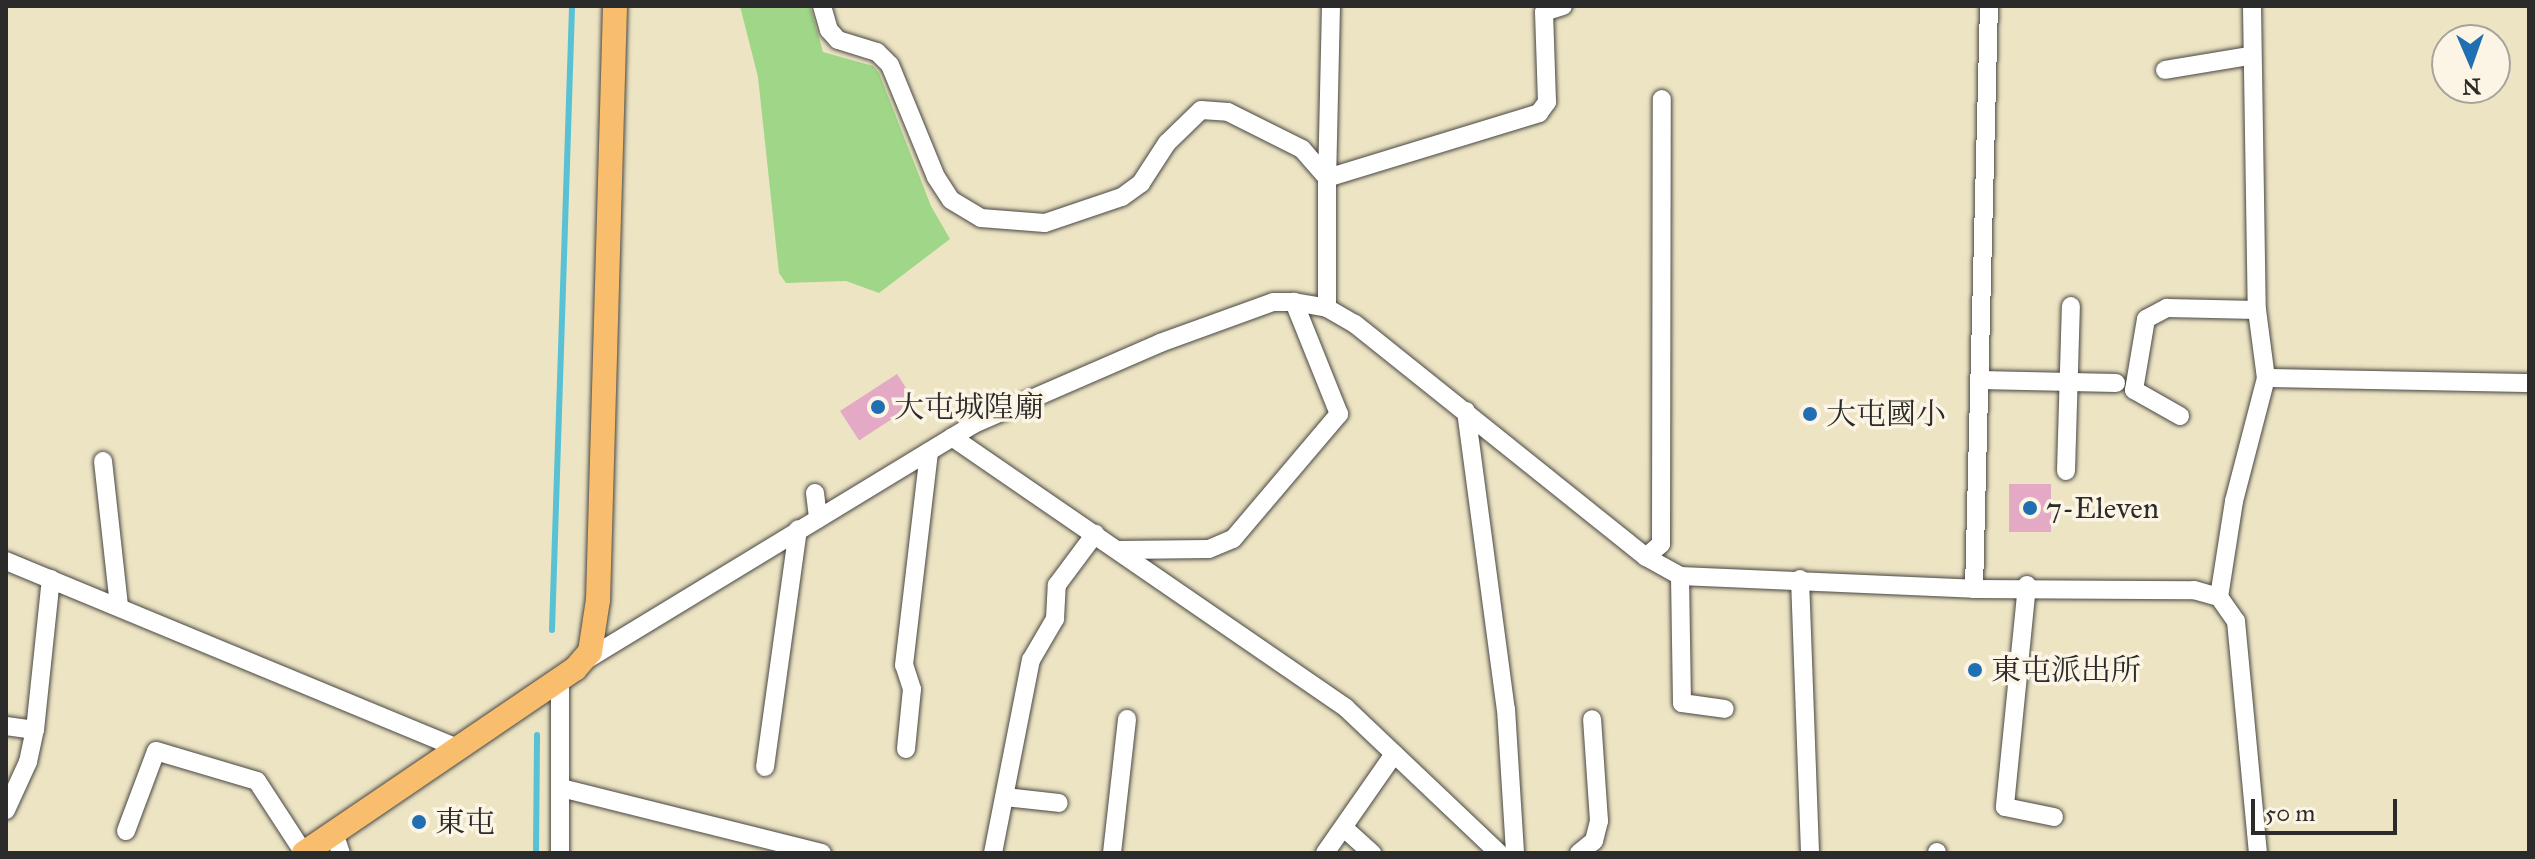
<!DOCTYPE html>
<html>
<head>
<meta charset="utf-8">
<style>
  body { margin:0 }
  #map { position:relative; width:2535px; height:859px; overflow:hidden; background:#ede4c4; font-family:"IM FELL Great Primer","Noto Serif TC",serif }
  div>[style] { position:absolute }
  .green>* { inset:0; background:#9fd687 }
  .stream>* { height:6px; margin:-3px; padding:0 3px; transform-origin:3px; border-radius:3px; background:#58c1d4 }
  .building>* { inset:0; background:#e4aac5; transform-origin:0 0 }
  .roads { filter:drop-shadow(0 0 2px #484742) drop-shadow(0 0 2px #484742) }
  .minor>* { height:18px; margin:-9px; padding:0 9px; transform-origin:9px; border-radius:9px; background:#fff }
  .major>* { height:24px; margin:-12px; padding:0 12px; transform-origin:12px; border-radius:12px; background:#f9be6d }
  .dots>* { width:22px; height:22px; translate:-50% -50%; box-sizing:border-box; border:4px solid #fcf5e5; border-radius:50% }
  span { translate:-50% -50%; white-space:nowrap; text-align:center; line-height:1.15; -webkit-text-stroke:7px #fcf5e5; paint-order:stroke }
  .poi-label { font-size:30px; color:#2b2b2b }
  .left { translate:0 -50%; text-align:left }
  .frame { position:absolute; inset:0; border:8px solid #2b2b2b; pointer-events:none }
  .north { position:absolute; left:2431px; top:24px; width:80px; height:80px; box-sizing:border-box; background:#fcf5e5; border:2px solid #a8a49b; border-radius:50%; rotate:178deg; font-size:22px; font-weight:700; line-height:32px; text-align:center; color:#2b2b2b }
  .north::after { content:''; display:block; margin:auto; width:28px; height:36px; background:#1f6fb2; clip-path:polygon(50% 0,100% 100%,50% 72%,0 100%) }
  .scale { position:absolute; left:2251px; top:799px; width:146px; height:36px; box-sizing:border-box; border:4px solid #2b2b2b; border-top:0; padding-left:10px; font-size:24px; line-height:28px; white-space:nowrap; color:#2b2b2b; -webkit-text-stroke:6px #fcf5e5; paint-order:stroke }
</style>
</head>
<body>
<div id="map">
  <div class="green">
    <div style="clip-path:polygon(740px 6px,810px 6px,823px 52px,873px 66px,879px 73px,931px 206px,950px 239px,879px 293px,846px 281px,786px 283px,779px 273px,758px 77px)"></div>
  </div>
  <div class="stream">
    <div style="left:552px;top:630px;width:624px;rotate:-88.16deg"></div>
    <div style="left:536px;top:853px;width:118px;rotate:-89.5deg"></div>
  </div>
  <div class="building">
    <div style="left:897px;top:374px;width:35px;height:68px;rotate:57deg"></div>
    <div style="left:2009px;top:484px;width:42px;height:48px"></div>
  </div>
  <div class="roads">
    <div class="minor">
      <div style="left:822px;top:6px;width:25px;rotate:74deg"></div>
      <div style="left:829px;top:30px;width:13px;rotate:48deg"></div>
      <div style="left:838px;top:40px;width:41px;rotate:17.1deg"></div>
      <div style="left:877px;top:52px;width:18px;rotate:45deg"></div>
      <div style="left:890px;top:65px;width:121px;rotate:67.7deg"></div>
      <div style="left:936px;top:177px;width:27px;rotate:57deg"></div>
      <div style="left:951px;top:200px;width:35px;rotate:31deg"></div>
      <div style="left:981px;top:218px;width:64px;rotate:4.5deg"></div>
      <div style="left:1045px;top:223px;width:81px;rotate:-18.7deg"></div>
      <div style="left:1122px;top:197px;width:24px;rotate:-36deg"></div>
      <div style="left:1141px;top:183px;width:48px;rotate:-57deg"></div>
      <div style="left:1167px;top:143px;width:47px;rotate:-44.1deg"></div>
      <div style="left:1201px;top:110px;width:27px;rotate:4deg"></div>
      <div style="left:1228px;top:112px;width:83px;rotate:26.6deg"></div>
      <div style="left:1302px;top:149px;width:38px;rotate:49deg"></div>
      <div style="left:1327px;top:178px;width:130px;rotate:90deg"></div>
      <div style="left:1331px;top:6px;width:172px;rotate:91.3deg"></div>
      <div style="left:1327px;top:178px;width:222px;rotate:-17deg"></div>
      <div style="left:1539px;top:113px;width:14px;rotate:-54deg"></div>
      <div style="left:1547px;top:102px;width:90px;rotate:-91.9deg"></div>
      <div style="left:1544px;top:12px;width:20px;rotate:-18deg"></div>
      <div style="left:2252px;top:6px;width:304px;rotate:89.1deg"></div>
      <div style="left:2257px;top:310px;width:69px;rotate:82.5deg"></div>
      <div style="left:2165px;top:70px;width:86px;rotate:-9.4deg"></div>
      <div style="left:1980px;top:380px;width:136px;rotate:1.3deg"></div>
      <div style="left:1466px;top:411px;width:301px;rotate:82.4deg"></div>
      <div style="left:1506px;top:709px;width:144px;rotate:86.4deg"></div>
      <div style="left:2180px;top:416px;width:53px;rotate:-150.5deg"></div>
      <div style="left:2134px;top:390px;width:72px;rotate:-80.4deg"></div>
      <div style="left:2146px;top:319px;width:24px;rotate:-28deg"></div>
      <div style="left:2167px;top:308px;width:90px;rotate:1.3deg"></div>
      <div style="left:952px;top:437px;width:478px;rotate:34.5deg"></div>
      <div style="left:1346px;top:708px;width:211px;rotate:43.5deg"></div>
      <div style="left:103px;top:461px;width:147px;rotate:83.7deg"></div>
      <div style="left:2066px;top:471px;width:165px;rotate:-88.3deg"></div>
      <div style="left:815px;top:493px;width:26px;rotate:83deg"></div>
      <div style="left:1118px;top:550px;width:91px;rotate:-0.6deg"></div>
      <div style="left:1209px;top:549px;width:26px;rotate:-23deg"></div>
      <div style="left:1233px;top:539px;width:164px;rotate:-49.7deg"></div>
      <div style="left:1339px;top:414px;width:121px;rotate:-111.9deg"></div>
      <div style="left:1646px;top:557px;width:20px;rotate:-41deg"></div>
      <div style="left:1661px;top:544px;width:445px;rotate:-89.9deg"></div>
      <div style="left:6px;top:561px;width:490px;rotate:22.5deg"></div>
      <div style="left:1680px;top:576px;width:127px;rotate:89.1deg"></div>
      <div style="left:1682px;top:703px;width:43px;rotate:7.9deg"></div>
      <div style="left:1800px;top:579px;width:274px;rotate:87.9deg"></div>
      <div style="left:2027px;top:585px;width:223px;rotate:95.7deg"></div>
      <div style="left:2005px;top:807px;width:50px;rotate:11.5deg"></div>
      <div style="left:1974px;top:589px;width:583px;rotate:-88.53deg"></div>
      <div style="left:2219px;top:597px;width:97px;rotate:-81.1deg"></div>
      <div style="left:2234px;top:501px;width:127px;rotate:-75.4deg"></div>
      <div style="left:2266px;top:378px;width:263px;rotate:1.1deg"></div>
      <div style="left:586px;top:660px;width:454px;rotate:-31.3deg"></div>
      <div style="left:974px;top:424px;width:203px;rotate:-23.5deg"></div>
      <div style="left:1160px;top:343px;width:120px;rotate:-19.9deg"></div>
      <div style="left:1273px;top:302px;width:21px"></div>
      <div style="left:1294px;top:302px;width:34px;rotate:10deg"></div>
      <div style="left:1327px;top:308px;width:32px;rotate:30deg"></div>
      <div style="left:1355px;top:324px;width:373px;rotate:38.7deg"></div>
      <div style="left:1646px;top:557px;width:39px;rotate:29deg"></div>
      <div style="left:1680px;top:576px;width:294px;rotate:2.5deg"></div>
      <div style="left:1974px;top:589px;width:220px;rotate:0.3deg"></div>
      <div style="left:2194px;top:590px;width:26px;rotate:16deg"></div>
      <div style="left:2219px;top:597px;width:29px;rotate:55deg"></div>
      <div style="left:2236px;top:621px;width:233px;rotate:84.6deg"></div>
      <div style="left:560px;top:679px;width:174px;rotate:90deg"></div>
      <div style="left:6px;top:726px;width:29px;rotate:8deg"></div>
      <div style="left:906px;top:749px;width:60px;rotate:-84.3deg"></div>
      <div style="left:912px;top:689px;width:25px;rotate:-108deg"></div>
      <div style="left:904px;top:665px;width:215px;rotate:-83.3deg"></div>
      <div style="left:765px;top:767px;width:240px;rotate:-82.1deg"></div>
      <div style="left:561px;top:788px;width:269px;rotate:14deg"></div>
      <div style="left:1005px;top:797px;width:54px;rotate:6.3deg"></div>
      <div style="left:6px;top:810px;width:53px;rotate:-65.4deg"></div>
      <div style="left:28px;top:762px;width:33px;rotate:-78deg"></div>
      <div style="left:35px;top:730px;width:152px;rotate:-84deg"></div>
      <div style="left:1344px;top:828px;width:38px;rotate:42deg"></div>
      <div style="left:126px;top:831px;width:85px;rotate:-69.4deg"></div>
      <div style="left:156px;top:751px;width:105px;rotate:16.5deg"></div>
      <div style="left:257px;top:781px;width:86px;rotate:56.9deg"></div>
      <div style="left:334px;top:833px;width:21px;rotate:71deg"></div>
      <div style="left:993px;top:853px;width:197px;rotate:-78.9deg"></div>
      <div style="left:1031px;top:660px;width:48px;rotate:-59.7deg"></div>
      <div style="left:1055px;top:619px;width:34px;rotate:-87deg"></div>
      <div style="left:1057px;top:585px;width:64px;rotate:-53.3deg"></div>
      <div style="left:1112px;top:853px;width:135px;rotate:-83.6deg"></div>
      <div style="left:1325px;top:853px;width:121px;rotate:-55.1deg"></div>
      <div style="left:1579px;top:853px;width:19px;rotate:-39deg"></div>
      <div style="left:1594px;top:841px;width:21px;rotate:-76deg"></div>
      <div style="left:1599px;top:821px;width:102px;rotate:-93.9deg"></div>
      <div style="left:1937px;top:853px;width:1px;rotate:-90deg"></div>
    </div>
    <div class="major">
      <div style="left:304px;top:853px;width:328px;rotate:-34.2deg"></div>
      <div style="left:575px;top:669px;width:23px;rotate:-49deg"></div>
      <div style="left:590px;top:652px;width:53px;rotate:-81.3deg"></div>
      <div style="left:598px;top:600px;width:594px;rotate:-88.36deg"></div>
    </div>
  </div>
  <div class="dots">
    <div style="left:878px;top:407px;background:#1f6fb2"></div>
    <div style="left:1810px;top:414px;background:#1f6fb2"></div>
    <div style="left:2030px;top:508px;background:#1f6fb2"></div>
    <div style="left:1975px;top:670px;background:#1f6fb2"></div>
    <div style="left:419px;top:822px;background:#1f6fb2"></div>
  </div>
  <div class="poi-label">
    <span class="left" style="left:894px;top:407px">大屯城隍廟</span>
    <span class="left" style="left:1826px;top:414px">大屯國小</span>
    <span class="left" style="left:2046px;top:508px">7-Eleven</span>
    <span class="left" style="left:1991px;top:670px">東屯派出所</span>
    <span class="left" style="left:435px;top:822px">東屯</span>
  </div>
  <div class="frame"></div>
  <div class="north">N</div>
  <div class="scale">50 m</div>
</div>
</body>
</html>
